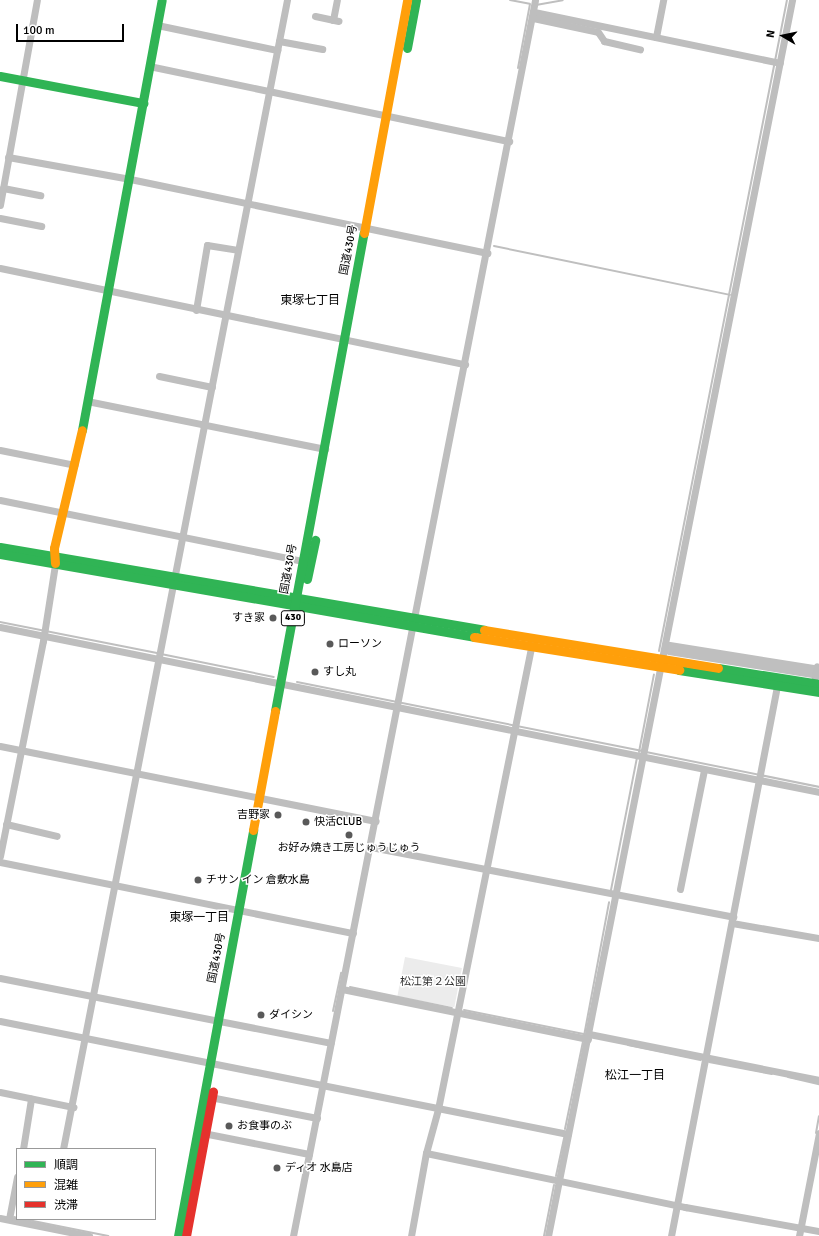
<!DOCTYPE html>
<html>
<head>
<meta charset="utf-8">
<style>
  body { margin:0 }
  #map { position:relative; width:819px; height:1236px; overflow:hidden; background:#fff; font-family:Signika,"Noto Sans JP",sans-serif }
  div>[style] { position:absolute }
  .green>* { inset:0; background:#ececec; transform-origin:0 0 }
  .stream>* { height:2px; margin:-1px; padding:0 1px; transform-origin:1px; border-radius:1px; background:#bfbfbf }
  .river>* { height:13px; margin:-6.5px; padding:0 6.5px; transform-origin:6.5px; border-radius:6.5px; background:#bfbfbf }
  .street>* { height:7px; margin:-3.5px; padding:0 3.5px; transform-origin:3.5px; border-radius:3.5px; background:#bebebe }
  .fast>* { height:9px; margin:-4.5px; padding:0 4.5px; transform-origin:4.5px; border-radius:4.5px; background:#30b455 }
  .slow>* { height:9px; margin:-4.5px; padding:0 4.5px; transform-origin:4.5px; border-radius:4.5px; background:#ff9f0a }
  .jam>* { height:9px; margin:-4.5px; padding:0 4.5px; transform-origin:4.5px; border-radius:4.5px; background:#e5322d }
  .dots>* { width:11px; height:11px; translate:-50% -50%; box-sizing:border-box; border:2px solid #fff; border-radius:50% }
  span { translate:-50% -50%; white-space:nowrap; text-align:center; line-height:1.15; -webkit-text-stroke:3px #fff; paint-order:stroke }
  .shield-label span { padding:1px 3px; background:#fff; border:1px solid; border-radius:3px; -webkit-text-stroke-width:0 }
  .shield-label { font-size:10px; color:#000; font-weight:700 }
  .street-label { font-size:11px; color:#000 }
  .poi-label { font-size:11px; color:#000 }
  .right { translate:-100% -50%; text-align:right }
  .left { translate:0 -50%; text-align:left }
  .park-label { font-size:11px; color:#333 }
  .neighbourhood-label { font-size:12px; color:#000 }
  .legend { position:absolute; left:16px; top:1148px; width:140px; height:72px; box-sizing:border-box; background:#fff; border:1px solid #999; margin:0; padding:5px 7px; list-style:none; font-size:12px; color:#000 }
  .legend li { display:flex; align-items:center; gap:8px; height:20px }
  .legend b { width:20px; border:1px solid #999 }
  .north { position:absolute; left:763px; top:16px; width:40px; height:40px; -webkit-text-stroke:3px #fff; paint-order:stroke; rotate:279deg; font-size:11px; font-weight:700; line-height:16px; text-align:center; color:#000 }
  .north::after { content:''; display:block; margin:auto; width:14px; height:18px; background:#000; clip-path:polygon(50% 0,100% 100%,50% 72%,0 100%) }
  .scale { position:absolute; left:16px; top:24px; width:108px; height:18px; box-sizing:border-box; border:2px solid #000; border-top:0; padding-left:5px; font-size:12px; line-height:14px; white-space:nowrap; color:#000; -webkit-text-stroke:3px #fff; paint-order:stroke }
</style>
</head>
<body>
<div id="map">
  <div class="green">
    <div style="left:405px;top:957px;width:58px;height:40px;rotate:11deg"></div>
  </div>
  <div class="stream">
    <div style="left:510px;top:0;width:20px;rotate:11deg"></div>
    <div style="left:536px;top:5px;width:27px;rotate:-10deg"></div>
    <div style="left:518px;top:68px;width:65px;rotate:-79.4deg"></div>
    <div style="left:494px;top:246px;width:241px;rotate:11.7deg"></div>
    <div style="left:0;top:622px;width:160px;rotate:11.2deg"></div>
    <div style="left:659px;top:651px;width:663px;rotate:-78.88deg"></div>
    <div style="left:161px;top:654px;width:115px;rotate:11.5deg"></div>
    <div style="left:297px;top:682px;width:351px;rotate:11.3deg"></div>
    <div style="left:639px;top:752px;width:79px;rotate:-79.1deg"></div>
    <div style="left:646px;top:752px;width:177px;rotate:11.4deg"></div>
    <div style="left:611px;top:890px;width:135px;rotate:-78.9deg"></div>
    <div style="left:350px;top:987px;width:104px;rotate:11.6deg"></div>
    <div style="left:464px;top:1010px;width:122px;rotate:11.3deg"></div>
    <div style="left:333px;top:1011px;width:39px;rotate:-78deg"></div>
    <div style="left:584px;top:1036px;width:136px;rotate:-79.4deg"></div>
    <div style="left:628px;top:1045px;width:74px;rotate:11.8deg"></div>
    <div style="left:709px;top:1062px;width:64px;rotate:10.8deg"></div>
    <div style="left:788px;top:1077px;width:32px;rotate:13deg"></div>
    <div style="left:565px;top:1129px;width:90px;rotate:-78.4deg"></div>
    <div style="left:816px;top:1133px;width:17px;rotate:-80deg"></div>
    <div style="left:556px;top:1176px;width:40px;rotate:-78deg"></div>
    <div style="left:14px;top:1217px;width:3px;rotate:18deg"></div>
    <div style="left:23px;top:1219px;width:87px;rotate:11.3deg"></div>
    <div style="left:544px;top:1236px;width:52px;rotate:-78.9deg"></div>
  </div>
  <div class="river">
    <div style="left:669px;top:648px;width:152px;rotate:9.1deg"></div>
  </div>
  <div class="street">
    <div style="left:534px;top:12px;width:251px;rotate:11.7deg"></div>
    <div style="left:315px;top:16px;width:24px;rotate:12deg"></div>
    <div style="left:533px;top:18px;width:66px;rotate:12.2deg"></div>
    <div style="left:598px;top:32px;width:11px;rotate:56deg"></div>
    <div style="left:604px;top:41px;width:37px;rotate:13deg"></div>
    <div style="left:333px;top:20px;width:20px;rotate:-79deg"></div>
    <div style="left:157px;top:25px;width:123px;rotate:11.8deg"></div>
    <div style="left:656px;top:37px;width:38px;rotate:-79deg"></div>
    <div style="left:279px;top:41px;width:44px;rotate:10.5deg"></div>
    <div style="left:149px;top:66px;width:368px;rotate:11.8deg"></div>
    <div style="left:8px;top:157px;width:124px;rotate:10.2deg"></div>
    <div style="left:130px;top:179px;width:365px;rotate:11.7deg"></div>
    <div style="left:3px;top:188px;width:38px;rotate:11deg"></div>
    <div style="left:0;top:205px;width:208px;rotate:-79.8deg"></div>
    <div style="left:0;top:218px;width:42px;rotate:11deg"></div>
    <div style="left:0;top:268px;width:475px;rotate:11.7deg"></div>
    <div style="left:196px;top:310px;width:66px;rotate:-80.4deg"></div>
    <div style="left:207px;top:245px;width:31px;rotate:9deg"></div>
    <div style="left:159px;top:376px;width:54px;rotate:11.7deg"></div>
    <div style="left:87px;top:401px;width:243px;rotate:11.4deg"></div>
    <div style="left:0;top:450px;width:76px;rotate:11.3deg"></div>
    <div style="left:0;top:500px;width:308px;rotate:11.4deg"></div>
    <div style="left:0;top:627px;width:835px;rotate:11.39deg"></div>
    <div style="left:813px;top:687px;width:21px;rotate:-79deg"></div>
    <div style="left:0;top:746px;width:383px;rotate:11.3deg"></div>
    <div style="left:6px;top:824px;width:52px;rotate:13.2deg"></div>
    <div style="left:371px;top:847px;width:369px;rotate:10.9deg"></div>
    <div style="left:0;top:856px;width:219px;rotate:-78.7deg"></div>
    <div style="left:43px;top:641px;width:78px;rotate:-81.1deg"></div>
    <div style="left:0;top:862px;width:360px;rotate:11.4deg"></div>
    <div style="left:680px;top:889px;width:121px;rotate:-78.6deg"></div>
    <div style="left:732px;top:923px;width:88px;rotate:9.8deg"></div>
    <div style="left:0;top:978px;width:337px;rotate:11.1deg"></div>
    <div style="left:342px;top:989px;width:251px;rotate:11.5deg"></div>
    <div style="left:0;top:1021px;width:579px;rotate:11.25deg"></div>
    <div style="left:589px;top:1034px;width:235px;rotate:11.3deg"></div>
    <div style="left:0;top:1092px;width:75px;rotate:11.6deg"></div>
    <div style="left:210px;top:1097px;width:109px;rotate:11.1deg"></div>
    <div style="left:203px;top:1133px;width:108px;rotate:11.2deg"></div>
    <div style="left:23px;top:1149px;width:51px;rotate:-80.9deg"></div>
    <div style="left:63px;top:1149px;width:1171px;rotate:-78.97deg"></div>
    <div style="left:426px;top:1153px;width:265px;rotate:11.8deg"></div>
    <div style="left:685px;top:1207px;width:136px;rotate:10.2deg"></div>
    <div style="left:0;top:1218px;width:91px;rotate:11.4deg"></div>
    <div style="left:9px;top:1219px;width:43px;rotate:-79.2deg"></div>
    <div style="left:293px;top:1236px;width:1259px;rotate:-78.92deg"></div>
    <div style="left:411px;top:1236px;width:84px;rotate:-79.8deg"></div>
    <div style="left:426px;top:1153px;width:46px;rotate:-74.7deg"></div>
    <div style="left:438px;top:1109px;width:476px;rotate:-78.6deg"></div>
    <div style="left:548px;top:1236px;width:1260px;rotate:-78.83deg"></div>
    <div style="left:671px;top:1236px;width:565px;rotate:-79.09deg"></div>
    <div style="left:799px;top:1236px;width:105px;rotate:-79deg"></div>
  </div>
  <div class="fast">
    <div style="left:407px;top:48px;width:49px;rotate:-79.4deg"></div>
    <div style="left:0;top:76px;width:146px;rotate:10.7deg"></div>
    <div style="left:82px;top:430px;width:437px;rotate:-79.5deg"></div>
    <div style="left:0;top:547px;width:491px;rotate:9.7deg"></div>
    <div style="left:0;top:554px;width:481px;rotate:9.9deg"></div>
    <div style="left:307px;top:579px;width:40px;rotate:-78deg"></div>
    <div style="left:718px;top:668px;width:102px;rotate:9deg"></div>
    <div style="left:679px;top:670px;width:142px;rotate:8.9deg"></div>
    <div style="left:275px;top:711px;width:486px;rotate:-79.5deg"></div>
    <div style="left:178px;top:1236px;width:413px;rotate:-79.5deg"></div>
  </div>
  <div class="slow">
    <div style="left:364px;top:233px;width:237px;rotate:-79.5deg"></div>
    <div style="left:55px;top:563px;width:15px;rotate:-94deg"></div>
    <div style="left:54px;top:548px;width:121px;rotate:-76.7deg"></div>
    <div style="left:484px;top:630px;width:237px;rotate:9.2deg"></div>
    <div style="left:474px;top:637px;width:208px;rotate:9.1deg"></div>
    <div style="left:253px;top:830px;width:121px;rotate:-79.5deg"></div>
  </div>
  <div class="jam">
    <div style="left:186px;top:1236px;width:147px;rotate:-79.4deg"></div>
  </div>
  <div class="dots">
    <div style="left:273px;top:618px;background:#595959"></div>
    <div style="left:330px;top:644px;background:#595959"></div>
    <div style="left:315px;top:672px;background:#595959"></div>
    <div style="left:278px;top:815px;background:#595959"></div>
    <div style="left:306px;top:822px;background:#595959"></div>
    <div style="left:349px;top:835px;background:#595959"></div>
    <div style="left:198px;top:880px;background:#595959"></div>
    <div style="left:261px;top:1015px;background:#595959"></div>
    <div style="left:229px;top:1126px;background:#595959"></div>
    <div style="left:277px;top:1168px;background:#595959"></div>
  </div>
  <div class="shield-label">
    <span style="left:293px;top:618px">430</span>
  </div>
  <div class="street-label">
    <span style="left:349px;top:250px;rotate:-79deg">国道430号</span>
    <span style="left:289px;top:569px;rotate:-80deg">国道430号</span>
    <span style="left:217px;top:958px;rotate:-79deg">国道430号</span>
  </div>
  <div class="poi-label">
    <span class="right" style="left:265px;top:618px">すき家</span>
    <span class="left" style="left:338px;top:644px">ローソン</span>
    <span class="left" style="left:323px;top:672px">すし丸</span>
    <span class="right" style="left:270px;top:815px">吉野家</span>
    <span class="left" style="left:314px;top:822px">快活CLUB</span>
    <span style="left:349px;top:848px">お好み焼き工房じゅうじゅう</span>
    <span class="left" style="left:206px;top:880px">チサン イン 倉敷水島</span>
    <span class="left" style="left:269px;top:1015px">ダイシン</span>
    <span class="left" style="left:237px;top:1126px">お食事のぶ</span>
    <span class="left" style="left:285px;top:1168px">ディオ 水島店</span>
  </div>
  <div class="park-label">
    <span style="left:433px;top:982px">松江第２公園</span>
  </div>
  <div class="neighbourhood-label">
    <span style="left:310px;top:301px">東塚七丁目</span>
    <span style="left:199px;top:918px">東塚一丁目</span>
    <span style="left:635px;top:1076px">松江一丁目</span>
  </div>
  <ul class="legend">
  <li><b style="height:5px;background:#30b455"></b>順調</li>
  <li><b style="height:5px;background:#ff9f0a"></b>混雑</li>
  <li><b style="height:5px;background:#e5322d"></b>渋滞</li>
  </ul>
  <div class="north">N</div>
  <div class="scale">100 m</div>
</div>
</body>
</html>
